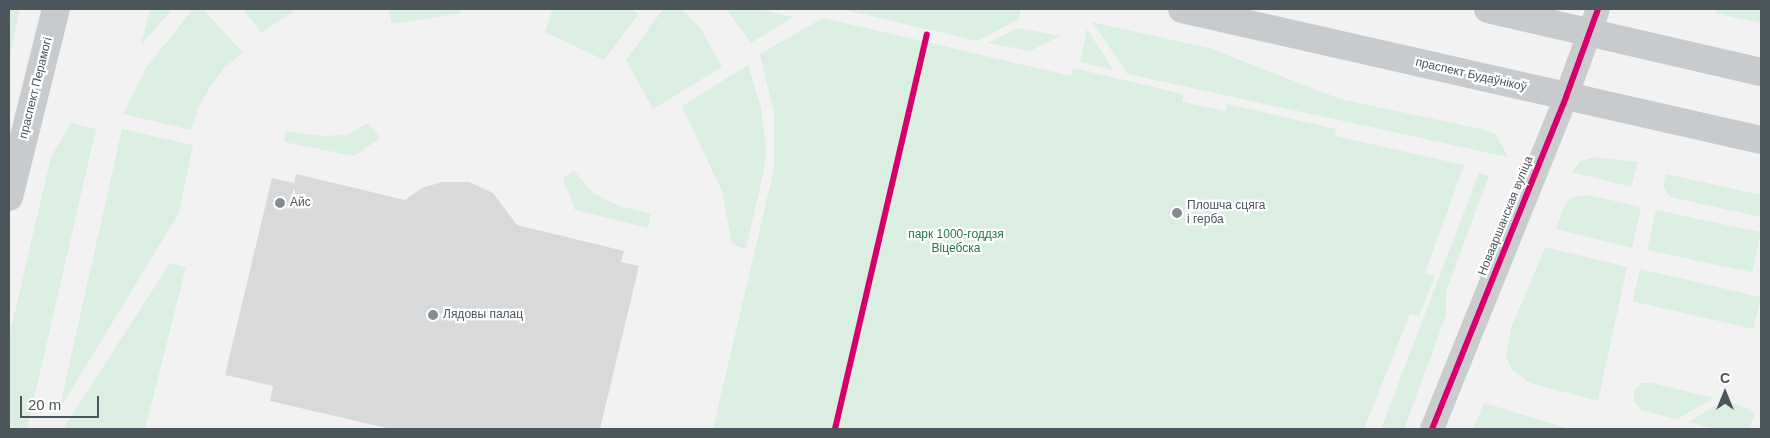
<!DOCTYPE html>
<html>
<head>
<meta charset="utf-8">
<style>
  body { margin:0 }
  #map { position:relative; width:1770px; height:438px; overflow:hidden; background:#f2f2f2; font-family:Helvetica,sans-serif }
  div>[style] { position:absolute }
  .green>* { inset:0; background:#daeee1; transform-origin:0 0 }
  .building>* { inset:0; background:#d8d9db }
  .street>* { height:24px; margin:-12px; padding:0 12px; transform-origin:12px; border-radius:12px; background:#cacdce }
  .primary>* { height:28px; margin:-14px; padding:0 14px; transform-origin:14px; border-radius:14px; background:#c8cbcd }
  .cycleway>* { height:6px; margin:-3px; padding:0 3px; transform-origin:3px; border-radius:3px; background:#d6006c }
  .dots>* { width:14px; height:14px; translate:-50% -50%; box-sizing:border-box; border:2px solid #fff; border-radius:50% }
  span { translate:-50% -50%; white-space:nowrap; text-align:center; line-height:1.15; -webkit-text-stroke:4.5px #fff; paint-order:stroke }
  .street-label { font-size:12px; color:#4b555c }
  .poi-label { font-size:12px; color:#4b555c }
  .left { translate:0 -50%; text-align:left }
  .park-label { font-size:12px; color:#237649 }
  .frame { position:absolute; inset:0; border:10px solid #4b555c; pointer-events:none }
  .north { position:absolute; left:1700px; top:368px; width:50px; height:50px; -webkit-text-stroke:4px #fff; paint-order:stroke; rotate:0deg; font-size:14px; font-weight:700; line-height:20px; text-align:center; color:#4b555c }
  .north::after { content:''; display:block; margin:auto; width:18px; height:22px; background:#4b555c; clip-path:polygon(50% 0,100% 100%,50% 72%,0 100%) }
  .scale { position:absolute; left:20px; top:396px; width:79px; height:22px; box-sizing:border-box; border:2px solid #4b555c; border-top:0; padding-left:6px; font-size:15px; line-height:18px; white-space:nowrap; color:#4b555c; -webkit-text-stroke:4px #fff; paint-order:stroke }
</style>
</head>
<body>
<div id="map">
  <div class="green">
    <div style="clip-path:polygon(9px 9px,20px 9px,9px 60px)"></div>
    <div style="clip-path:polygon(150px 9px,172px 9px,141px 45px)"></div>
    <div style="clip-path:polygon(193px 9px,203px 9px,243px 53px,225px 67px,210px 87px,199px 106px,191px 130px,123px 114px,146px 68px)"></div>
    <div style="clip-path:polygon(243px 9px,297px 9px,261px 33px)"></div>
    <div style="clip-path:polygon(389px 9px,461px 9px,461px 13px,392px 24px)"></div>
    <div style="clip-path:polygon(553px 9px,631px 9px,639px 14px,604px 60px,545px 32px)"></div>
    <div style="clip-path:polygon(663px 9px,681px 9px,686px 13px,701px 29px,722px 67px,653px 109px,626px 60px)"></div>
    <div style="clip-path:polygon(726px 9px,758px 9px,793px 17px,751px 43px)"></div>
    <div style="clip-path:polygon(842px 9px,1021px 9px,1019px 19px,977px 41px)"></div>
    <div style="clip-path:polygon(1718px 9px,1761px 9px,1761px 23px,1715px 13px)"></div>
    <div style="clip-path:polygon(823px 18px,1071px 76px,1073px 68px,1183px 94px,1182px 102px,1225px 111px,1227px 104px,1336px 129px,1335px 136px,1464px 165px,1425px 273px,1435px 276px,1419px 316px,1410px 314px,1364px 429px,713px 429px,774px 169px,774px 113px,760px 54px)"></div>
    <div style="clip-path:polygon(1092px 22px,1209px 48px,1340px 99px,1481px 129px,1495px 134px,1508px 157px,1128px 74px)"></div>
    <div style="clip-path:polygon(1018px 28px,1060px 36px,1030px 51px,988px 43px)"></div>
    <div style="clip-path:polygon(1087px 29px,1113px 70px,1080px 62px)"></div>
    <div style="clip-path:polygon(748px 65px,761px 108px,766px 147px,764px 170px,746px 249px,732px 244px,722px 191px,682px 106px)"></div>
    <div style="clip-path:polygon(71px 123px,96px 129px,27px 429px,9px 429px,9px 337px,51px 157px)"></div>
    <div style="clip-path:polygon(368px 123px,380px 138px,354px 156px,284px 142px,286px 131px,322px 136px,347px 135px)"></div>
    <div style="clip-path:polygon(122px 129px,193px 145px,179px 213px,59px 410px)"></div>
    <div style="clip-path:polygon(1594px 157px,1638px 162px,1631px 187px,1572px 172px,1580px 162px)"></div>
    <div style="clip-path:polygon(574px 171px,594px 194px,619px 206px,651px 214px,648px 228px,575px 210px,563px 178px)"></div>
    <div style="clip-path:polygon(1479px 173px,1489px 176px,1446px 291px,1446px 315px,1404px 429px,1381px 429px)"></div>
    <div style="clip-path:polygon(1666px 174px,1761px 195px,1761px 217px,1674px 198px,1667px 194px,1663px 185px)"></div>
    <div style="clip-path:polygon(1588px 195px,1641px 207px,1632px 248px,1556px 229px,1565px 204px,1573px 197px)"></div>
    <div style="left:1656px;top:210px;width:107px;height:41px;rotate:12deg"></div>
    <div style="clip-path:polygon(1545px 247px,1627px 267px,1598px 401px,1530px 383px,1512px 370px,1506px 356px,1511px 329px)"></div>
    <div style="clip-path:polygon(170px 263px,186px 267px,145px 429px,63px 429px)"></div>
    <div style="left:1640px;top:269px;width:124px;height:33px;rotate:13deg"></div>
    <div style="clip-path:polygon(1642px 383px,1652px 383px,1714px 398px,1677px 419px,1641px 410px,1634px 401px,1634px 390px)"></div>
    <div style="clip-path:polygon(1724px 401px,1751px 409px,1754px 415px,1750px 429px,1716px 429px,1688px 422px)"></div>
    <div style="clip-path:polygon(1484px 403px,1570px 429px,1473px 429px)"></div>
  </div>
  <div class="building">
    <div style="clip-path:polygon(296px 174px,405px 200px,422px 188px,442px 182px,469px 182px,493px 193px,517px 225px,624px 251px,621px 262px,639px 266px,600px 429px,391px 429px,270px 401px,273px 386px,225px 375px,272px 178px,294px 183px)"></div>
  </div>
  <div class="street">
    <div style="left:1432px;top:429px;width:358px;rotate:-68deg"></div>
    <div style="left:1566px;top:97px;width:94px;rotate:-70deg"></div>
  </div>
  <div class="primary">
    <div style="left:1182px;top:9px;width:594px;rotate:12.75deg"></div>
    <div style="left:1488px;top:9px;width:280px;rotate:13deg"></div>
    <div style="left:9px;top:197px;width:194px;rotate:-76deg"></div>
  </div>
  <div class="cycleway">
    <div style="left:835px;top:429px;width:405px;rotate:-76.9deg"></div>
    <div style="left:1432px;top:429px;width:358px;rotate:-68deg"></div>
    <div style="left:1566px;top:97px;width:94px;rotate:-70deg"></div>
  </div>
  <div class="dots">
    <div style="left:280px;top:203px;background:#858c90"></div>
    <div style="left:1177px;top:213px;background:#858c90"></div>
    <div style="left:433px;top:315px;background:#858c90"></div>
  </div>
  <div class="street-label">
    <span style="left:1471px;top:75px;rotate:13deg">праспект Будаўнікоў</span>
    <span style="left:36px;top:88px;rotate:-76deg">праспект Перамогі</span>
    <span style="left:1506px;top:216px;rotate:-68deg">Новааршанская вуліца</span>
  </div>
  <div class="poi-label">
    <span class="left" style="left:290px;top:203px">Айс</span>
    <span class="left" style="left:1187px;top:213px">Плошча сцяга<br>і герба</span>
    <span class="left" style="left:443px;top:315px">Лядовы палац</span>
  </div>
  <div class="park-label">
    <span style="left:956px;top:242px">парк 1000-годдзя<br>Віцебска</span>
  </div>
  <div class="frame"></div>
  <div class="north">С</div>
  <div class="scale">20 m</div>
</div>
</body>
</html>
